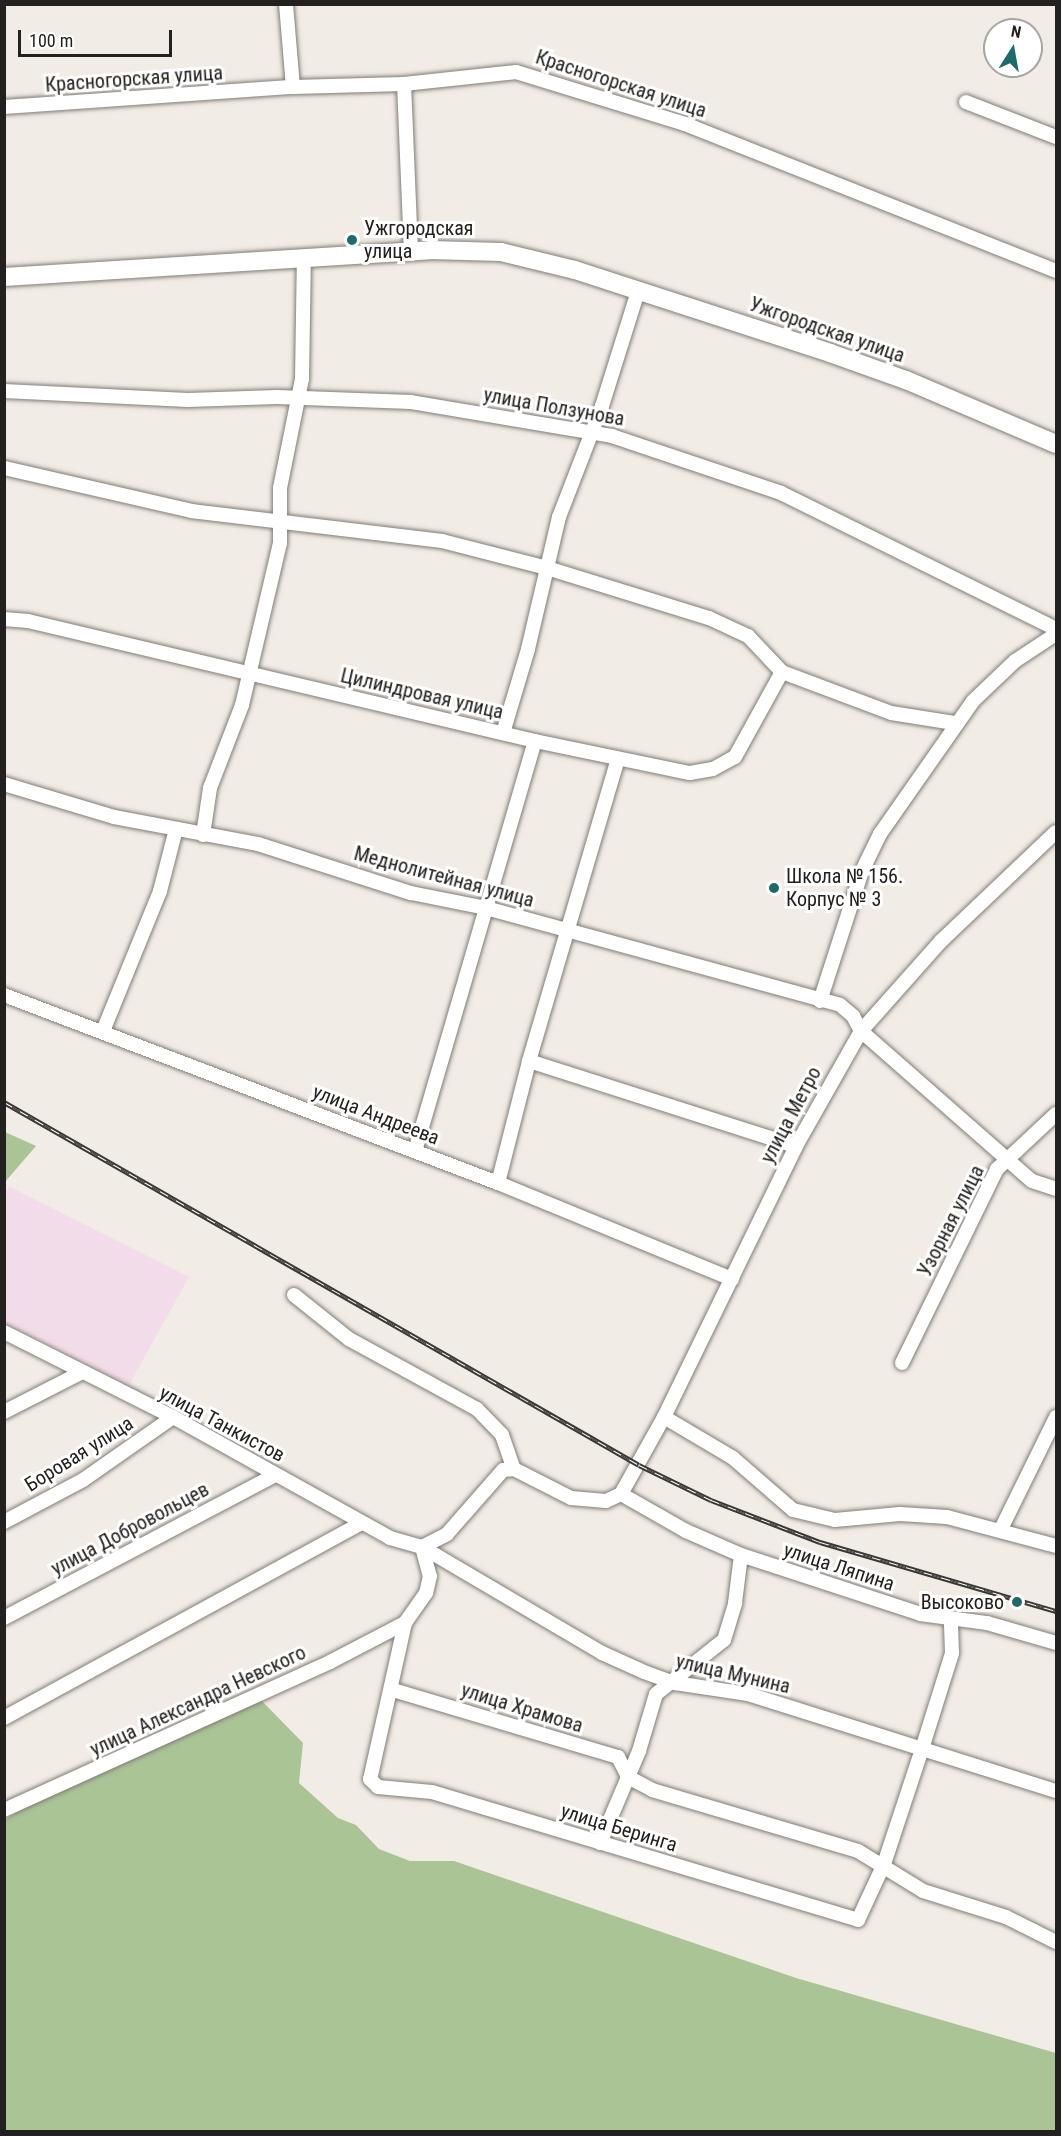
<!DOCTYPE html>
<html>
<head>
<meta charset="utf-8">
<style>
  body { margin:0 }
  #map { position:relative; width:1061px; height:2136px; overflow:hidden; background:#f2ece6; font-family:"Roboto Condensed",sans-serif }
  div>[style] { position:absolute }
  .industrial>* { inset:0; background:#f2dce9 }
  .green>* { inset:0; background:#aac496 }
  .roads { filter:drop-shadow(0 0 2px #817c77) drop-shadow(0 0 2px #817c77) }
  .minor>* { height:14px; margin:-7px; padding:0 7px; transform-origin:7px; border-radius:7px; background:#fff }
  .major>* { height:18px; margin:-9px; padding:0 9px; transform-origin:9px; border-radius:9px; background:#fff }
  .rail>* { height:5px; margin-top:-2.5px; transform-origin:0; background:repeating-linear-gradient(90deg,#fff 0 9px,#3a3836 0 18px); box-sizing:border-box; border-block:2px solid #3a3836 }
  .dots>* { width:16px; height:16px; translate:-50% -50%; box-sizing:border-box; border:3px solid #fff; border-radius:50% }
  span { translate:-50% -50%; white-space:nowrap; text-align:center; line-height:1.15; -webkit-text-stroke:6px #fff; paint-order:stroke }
  .street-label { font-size:20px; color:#23211f }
  .poi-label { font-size:20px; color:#23211f }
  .left { translate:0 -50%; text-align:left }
  .right { translate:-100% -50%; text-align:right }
  .frame { position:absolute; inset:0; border:6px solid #23211f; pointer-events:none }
  .north { position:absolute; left:983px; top:18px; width:60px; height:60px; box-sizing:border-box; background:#fff; border:2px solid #a7a6a5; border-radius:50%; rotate:11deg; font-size:16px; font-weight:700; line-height:24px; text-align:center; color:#23211f }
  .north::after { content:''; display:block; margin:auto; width:21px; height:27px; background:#1f6b6b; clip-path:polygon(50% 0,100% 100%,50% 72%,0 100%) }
  .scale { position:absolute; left:18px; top:30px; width:154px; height:27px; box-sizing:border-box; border:3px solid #23211f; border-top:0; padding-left:8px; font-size:18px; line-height:21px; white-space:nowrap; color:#23211f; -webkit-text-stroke:4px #fff; paint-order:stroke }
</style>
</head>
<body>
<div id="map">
  <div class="industrial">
    <div style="clip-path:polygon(10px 1187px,189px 1277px,129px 1385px,5px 1322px,4px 1192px)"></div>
  </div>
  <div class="green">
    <div style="clip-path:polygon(5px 1132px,36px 1146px,5px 1182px)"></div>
    <div style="clip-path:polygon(257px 1696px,303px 1743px,299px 1783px,338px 1818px,356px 1825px,379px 1849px,410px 1861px,454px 1861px,796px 1978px,1056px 2053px,1056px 2131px,5px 2131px,4px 1820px,113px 1758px)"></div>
  </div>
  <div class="roads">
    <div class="minor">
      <div style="left:286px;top:4px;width:83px;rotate:85.2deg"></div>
      <div style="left:404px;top:84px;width:167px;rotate:87.6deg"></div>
      <div style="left:966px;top:102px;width:97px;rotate:21.3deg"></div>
      <div style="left:4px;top:107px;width:290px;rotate:-4deg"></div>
      <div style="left:293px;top:87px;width:111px;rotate:-1.5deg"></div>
      <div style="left:404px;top:84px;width:113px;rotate:-6.1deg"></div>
      <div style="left:516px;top:72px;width:177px;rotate:17.1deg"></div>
      <div style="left:685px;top:124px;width:399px;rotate:21.6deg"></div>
      <div style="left:4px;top:391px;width:184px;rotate:2.8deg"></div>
      <div style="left:188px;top:400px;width:89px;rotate:-1.9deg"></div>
      <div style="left:277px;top:397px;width:134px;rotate:2.1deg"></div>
      <div style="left:411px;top:402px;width:204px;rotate:9.6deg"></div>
      <div style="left:612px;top:436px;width:178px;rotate:18.6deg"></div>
      <div style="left:781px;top:493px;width:307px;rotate:26.3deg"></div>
      <div style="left:4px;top:468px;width:192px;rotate:12.9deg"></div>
      <div style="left:191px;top:511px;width:253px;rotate:6.8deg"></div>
      <div style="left:442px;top:541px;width:108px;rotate:14.4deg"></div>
      <div style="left:547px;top:568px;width:170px;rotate:17.2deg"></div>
      <div style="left:709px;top:618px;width:43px;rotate:24.8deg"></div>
      <div style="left:748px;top:636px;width:50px;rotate:46.6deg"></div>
      <div style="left:782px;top:672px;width:116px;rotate:20.6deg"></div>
      <div style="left:891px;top:713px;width:64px;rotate:9deg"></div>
      <div style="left:4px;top:619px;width:24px;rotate:5deg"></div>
      <div style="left:28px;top:621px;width:521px;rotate:13.32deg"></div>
      <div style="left:535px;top:741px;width:158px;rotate:11.7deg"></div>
      <div style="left:690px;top:773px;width:23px;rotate:-10deg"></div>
      <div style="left:713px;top:769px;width:25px;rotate:-29deg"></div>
      <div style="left:735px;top:757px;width:97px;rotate:-61.1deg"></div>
      <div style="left:503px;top:733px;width:88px;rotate:-73.4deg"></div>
      <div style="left:528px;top:649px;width:136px;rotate:-76.8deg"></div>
      <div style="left:559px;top:517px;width:119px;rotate:-68.8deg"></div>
      <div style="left:602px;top:406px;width:121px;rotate:-72.6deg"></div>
      <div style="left:4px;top:784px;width:115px;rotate:16.7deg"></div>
      <div style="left:114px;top:817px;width:147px;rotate:10.6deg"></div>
      <div style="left:258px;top:844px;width:161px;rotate:17.8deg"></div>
      <div style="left:411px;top:893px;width:76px;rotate:11.3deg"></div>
      <div style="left:486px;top:908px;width:367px;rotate:15.3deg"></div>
      <div style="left:840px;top:1005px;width:17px;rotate:40deg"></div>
      <div style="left:853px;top:1016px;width:17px;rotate:62deg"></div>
      <div style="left:861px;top:1031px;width:227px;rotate:41.3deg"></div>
      <div style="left:1032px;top:1181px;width:25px;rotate:18deg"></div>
      <div style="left:203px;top:835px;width:48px;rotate:-81.5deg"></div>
      <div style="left:210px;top:788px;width:89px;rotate:-68.9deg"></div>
      <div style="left:242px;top:705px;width:166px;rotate:-76.8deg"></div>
      <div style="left:280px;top:543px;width:55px;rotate:-90deg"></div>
      <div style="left:280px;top:488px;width:111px;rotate:-78.6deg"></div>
      <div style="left:302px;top:379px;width:122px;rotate:-89.1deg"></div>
      <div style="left:4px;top:995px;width:529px;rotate:20.84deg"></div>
      <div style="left:498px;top:1183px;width:253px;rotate:22.3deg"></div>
      <div style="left:820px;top:1001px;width:137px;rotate:-72.1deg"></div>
      <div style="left:862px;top:871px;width:41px;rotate:-64.1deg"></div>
      <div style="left:880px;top:834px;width:162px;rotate:-55deg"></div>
      <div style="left:973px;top:701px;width:58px;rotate:-43.6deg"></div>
      <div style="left:1015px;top:661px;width:49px;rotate:-33.4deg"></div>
      <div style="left:103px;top:1031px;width:151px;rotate:-67.8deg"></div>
      <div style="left:160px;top:891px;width:64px;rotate:-75.5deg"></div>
      <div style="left:529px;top:1061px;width:280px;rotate:17.7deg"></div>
      <div style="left:415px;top:1151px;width:427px;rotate:-73.7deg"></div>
      <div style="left:498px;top:1183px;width:126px;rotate:-75.7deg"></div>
      <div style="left:529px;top:1061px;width:315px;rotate:-73.6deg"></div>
      <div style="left:294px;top:1295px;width:70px;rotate:38.7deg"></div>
      <div style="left:349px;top:1339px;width:146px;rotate:28.7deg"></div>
      <div style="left:477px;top:1409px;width:36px;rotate:46deg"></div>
      <div style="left:502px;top:1435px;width:36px;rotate:71deg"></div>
      <div style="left:4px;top:1332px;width:189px;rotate:26.7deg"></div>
      <div style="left:173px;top:1417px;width:248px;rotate:29.1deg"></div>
      <div style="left:390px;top:1538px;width:33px;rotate:16deg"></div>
      <div style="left:422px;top:1547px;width:209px;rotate:30.5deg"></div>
      <div style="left:602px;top:1653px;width:46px;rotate:24.3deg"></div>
      <div style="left:644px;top:1672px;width:33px;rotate:20deg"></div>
      <div style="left:675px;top:1683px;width:74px;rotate:8.6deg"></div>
      <div style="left:748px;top:1694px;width:323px;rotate:17.5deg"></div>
      <div style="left:902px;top:1363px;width:216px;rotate:-63.9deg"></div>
      <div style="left:997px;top:1169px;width:81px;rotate:-43deg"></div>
      <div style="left:4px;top:1412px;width:88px;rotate:-27.1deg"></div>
      <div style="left:664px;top:1417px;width:80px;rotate:30.7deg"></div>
      <div style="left:733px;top:1458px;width:79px;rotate:40.9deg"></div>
      <div style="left:793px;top:1510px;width:43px;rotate:13.4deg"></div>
      <div style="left:835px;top:1520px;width:65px;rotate:-5.3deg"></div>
      <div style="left:900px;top:1514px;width:47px;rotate:3.7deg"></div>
      <div style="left:947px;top:1517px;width:113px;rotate:14.9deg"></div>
      <div style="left:621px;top:1494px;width:75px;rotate:29.6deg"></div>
      <div style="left:686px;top:1531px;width:60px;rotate:23.6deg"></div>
      <div style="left:741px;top:1555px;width:188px;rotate:18.2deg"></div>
      <div style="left:920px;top:1614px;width:68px;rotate:7.7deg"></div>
      <div style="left:987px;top:1623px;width:72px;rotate:16.2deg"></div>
      <div style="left:4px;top:1522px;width:89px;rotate:-28deg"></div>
      <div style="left:83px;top:1480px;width:110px;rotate:-35deg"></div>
      <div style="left:1001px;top:1529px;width:125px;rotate:-63.8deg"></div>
      <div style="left:422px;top:1547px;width:30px;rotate:75deg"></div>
      <div style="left:430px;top:1576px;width:17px;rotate:103deg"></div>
      <div style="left:426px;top:1593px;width:37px;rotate:125deg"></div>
      <div style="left:405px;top:1623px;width:160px;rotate:102.6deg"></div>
      <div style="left:370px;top:1779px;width:11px;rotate:45deg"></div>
      <div style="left:378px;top:1787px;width:54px;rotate:5.3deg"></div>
      <div style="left:432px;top:1792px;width:445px;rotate:16.7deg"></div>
      <div style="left:858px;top:1920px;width:62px;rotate:-65.1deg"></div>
      <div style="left:884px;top:1864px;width:121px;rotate:-71.7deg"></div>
      <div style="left:922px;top:1749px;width:101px;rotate:-72.6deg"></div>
      <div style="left:952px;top:1653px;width:33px;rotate:-92deg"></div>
      <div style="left:422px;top:1547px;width:28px;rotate:-27deg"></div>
      <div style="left:447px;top:1534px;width:85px;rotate:-48.8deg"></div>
      <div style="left:503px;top:1470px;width:11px;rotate:-5deg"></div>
      <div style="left:514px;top:1469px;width:64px;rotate:27deg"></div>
      <div style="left:571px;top:1498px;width:35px;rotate:5deg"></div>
      <div style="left:606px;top:1501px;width:17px;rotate:-25deg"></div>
      <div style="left:621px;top:1494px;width:88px;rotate:-60.8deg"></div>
      <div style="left:664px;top:1417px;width:301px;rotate:-64deg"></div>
      <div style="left:796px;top:1146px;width:132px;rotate:-60.5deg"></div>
      <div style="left:861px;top:1031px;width:120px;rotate:-48.4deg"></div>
      <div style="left:941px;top:941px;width:158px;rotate:-43.5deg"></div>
      <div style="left:4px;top:1618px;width:306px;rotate:-27.8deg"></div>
      <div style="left:393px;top:1690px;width:235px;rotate:16.6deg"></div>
      <div style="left:618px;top:1757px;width:22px;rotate:63deg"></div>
      <div style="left:4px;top:1718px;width:407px;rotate:-28.6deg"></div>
      <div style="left:628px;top:1777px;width:27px;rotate:28deg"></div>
      <div style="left:652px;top:1790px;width:215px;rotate:16.5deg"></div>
      <div style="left:858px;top:1851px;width:76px;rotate:31.6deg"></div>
      <div style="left:923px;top:1891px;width:87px;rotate:17.4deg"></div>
      <div style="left:1006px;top:1917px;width:56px;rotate:26.6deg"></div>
      <div style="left:4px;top:1810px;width:358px;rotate:-24.4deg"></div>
      <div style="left:330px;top:1662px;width:85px;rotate:-27.5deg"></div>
      <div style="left:600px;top:1843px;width:100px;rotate:-67deg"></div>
      <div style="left:639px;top:1751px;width:59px;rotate:-73.4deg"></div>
      <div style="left:656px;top:1694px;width:87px;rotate:-38.5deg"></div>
      <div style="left:724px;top:1640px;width:39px;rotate:-73deg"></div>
      <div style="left:735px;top:1603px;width:48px;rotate:-82.9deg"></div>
    </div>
    <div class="major">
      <div style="left:4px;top:277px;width:427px;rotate:-3.6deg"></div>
      <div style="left:430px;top:250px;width:71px;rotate:1.6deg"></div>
      <div style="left:501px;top:252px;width:76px;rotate:13.7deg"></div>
      <div style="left:575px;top:270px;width:268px;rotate:18deg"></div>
      <div style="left:830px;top:353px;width:81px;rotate:19.6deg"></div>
      <div style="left:906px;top:380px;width:163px;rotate:23.1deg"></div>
    </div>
  </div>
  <div class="rail">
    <div style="left:4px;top:1102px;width:731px;rotate:29.75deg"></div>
    <div style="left:639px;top:1465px;width:80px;rotate:25.9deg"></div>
    <div style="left:711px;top:1500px;width:117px;rotate:21.1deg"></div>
    <div style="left:820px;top:1542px;width:246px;rotate:16.3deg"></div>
  </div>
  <div class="dots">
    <div style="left:352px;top:240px;background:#1f6b6b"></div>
    <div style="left:774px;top:888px;background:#1f6b6b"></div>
    <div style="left:1017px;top:1602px;background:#1f6b6b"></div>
  </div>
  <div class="street-label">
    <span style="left:134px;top:79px;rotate:-4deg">Красногорская улица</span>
    <span style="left:621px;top:84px;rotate:18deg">Красногорская улица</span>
    <span style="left:827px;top:330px;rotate:19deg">Ужгородская улица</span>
    <span style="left:554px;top:407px;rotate:10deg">улица Ползунова</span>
    <span style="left:422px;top:694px;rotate:13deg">Цилиндровая улица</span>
    <span style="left:444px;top:877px;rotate:15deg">Меднолитейная улица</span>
    <span style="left:376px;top:1115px;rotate:21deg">улица Андреева</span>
    <span style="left:791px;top:1115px;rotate:-62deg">улица Метро</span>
    <span style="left:951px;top:1221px;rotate:-63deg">Узорная улица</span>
    <span style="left:222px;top:1424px;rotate:28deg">улица Танкистов</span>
    <span style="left:79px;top:1454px;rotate:-32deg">Боровая улица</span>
    <span style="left:130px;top:1529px;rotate:-28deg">улица Добровольцев</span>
    <span style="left:839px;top:1567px;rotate:18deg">улица Ляпина</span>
    <span style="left:733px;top:1674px;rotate:13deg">улица Мунина</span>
    <span style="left:198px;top:1701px;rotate:-25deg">улица Александра Невского</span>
    <span style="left:522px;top:1708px;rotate:17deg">улица Храмова</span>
    <span style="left:619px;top:1828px;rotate:17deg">улица Беринга</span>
  </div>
  <div class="poi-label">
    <span class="left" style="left:364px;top:240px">Ужгородская<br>улица</span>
    <span class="left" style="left:786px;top:888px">Школа № 156.<br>Корпус № 3</span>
    <span class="right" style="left:1004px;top:1602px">Высоково</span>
  </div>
  <div class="frame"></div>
  <div class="north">N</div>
  <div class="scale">100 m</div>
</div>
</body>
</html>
